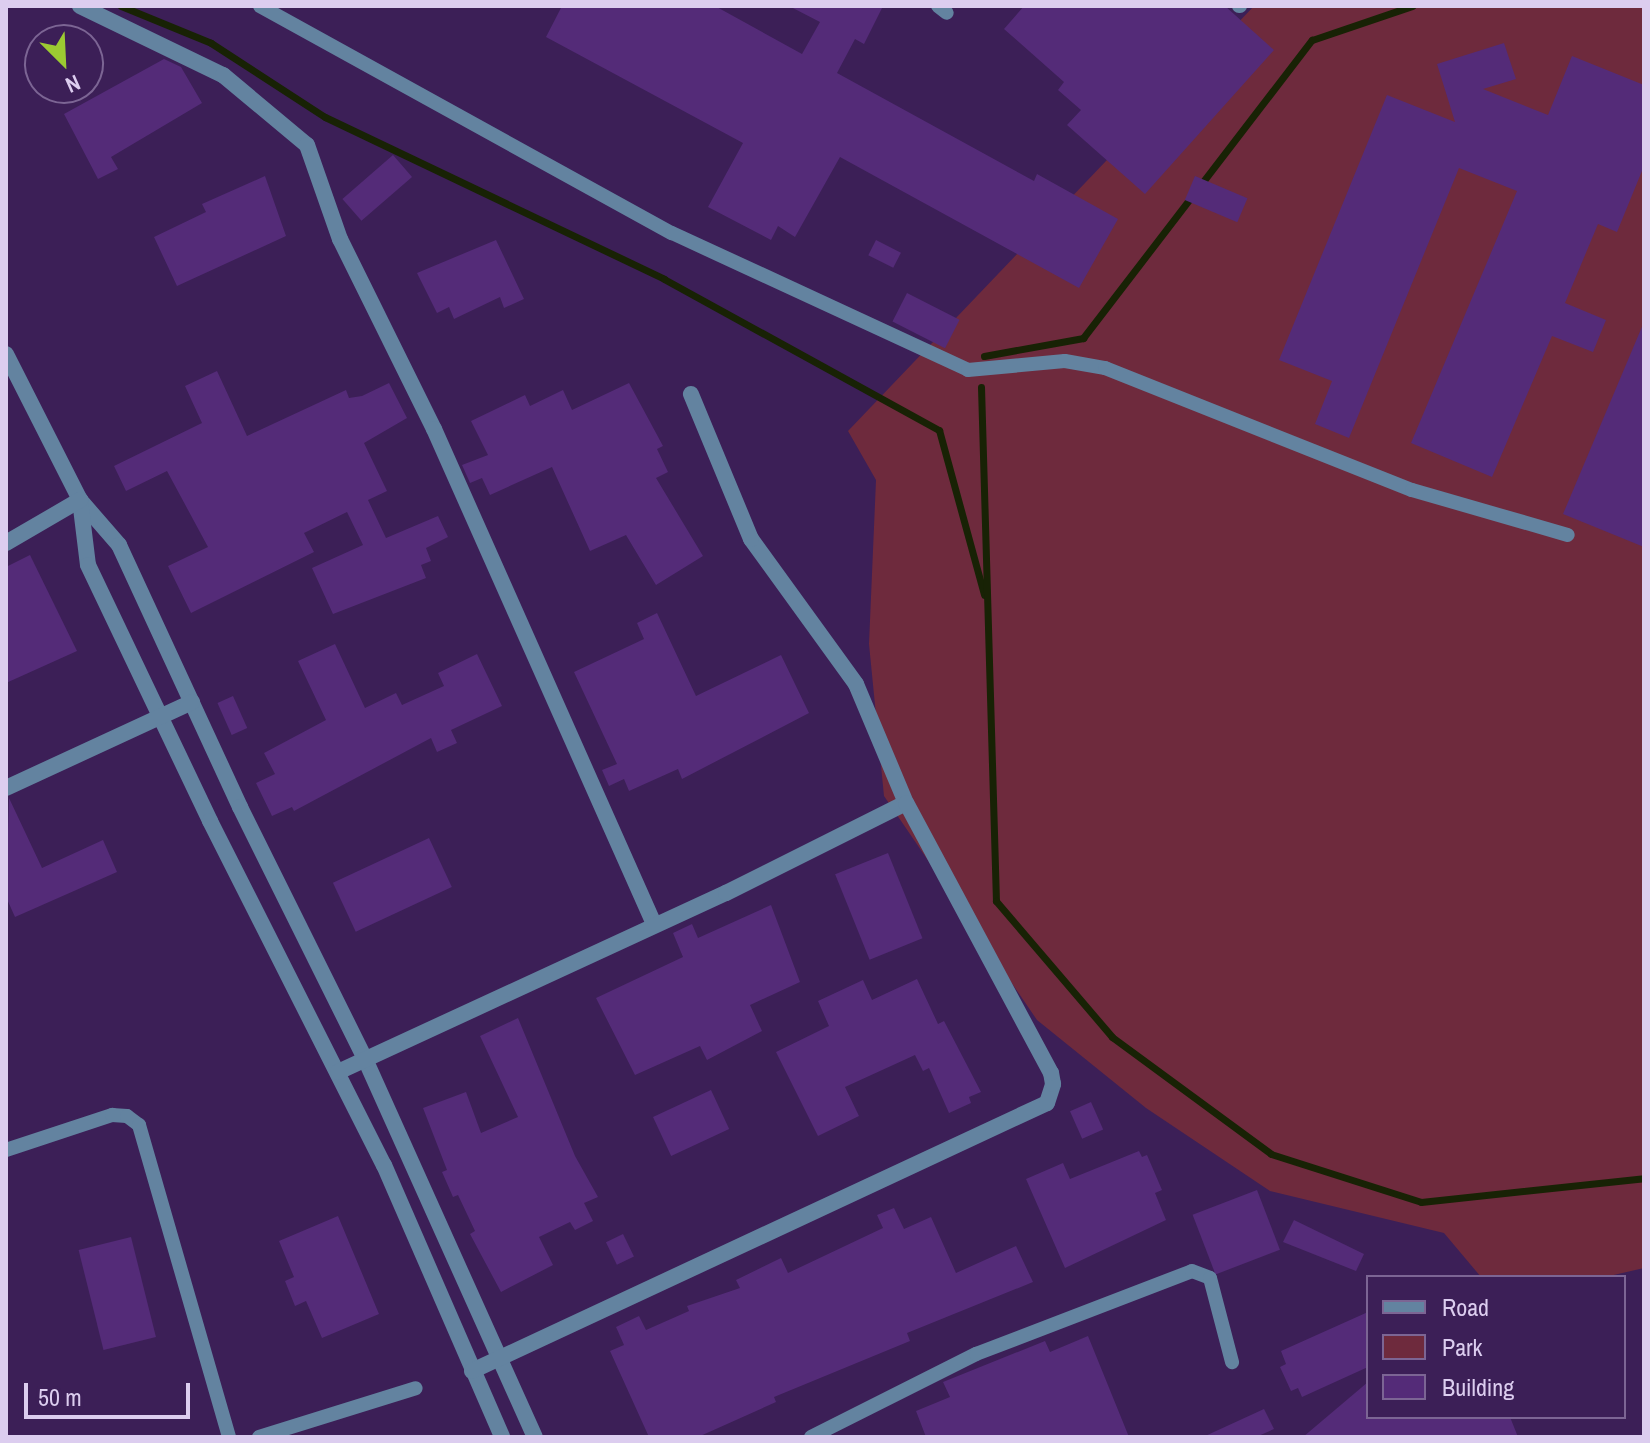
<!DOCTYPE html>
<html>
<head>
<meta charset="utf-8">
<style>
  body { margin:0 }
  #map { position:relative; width:1650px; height:1443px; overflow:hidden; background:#3c1f57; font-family:"Archivo Narrow",sans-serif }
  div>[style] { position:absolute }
  .green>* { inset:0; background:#6e2a3d }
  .stream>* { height:7px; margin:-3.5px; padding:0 3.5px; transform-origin:3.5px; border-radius:3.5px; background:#182205 }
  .building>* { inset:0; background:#542b78; transform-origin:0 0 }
  .service>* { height:14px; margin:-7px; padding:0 7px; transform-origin:7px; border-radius:7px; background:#6383a0 }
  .minor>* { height:16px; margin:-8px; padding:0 8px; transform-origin:8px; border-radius:8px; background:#6383a0 }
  span { translate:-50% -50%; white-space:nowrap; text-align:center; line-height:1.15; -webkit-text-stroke:6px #3c1f57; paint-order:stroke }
  .frame { position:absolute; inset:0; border:8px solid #dccdef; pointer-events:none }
  .legend { position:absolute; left:1366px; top:1275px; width:260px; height:144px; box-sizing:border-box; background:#3c1f57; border:2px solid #7c6594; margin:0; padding:10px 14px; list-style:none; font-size:24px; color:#dccdef }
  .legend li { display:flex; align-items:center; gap:16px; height:40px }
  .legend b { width:40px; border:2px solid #7c6594 }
  .north { position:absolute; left:24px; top:24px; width:80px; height:80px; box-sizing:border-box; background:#3c1f57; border:2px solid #7c6594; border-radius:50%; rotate:156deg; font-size:22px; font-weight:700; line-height:32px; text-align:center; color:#dccdef }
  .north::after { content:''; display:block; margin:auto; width:28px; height:36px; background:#9cca32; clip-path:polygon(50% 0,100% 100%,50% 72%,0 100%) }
  .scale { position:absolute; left:24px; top:1383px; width:166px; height:36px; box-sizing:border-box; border:4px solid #dccdef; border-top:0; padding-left:10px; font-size:24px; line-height:28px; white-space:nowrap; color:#dccdef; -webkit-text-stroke:6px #3c1f57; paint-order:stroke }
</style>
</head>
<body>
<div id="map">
  <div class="green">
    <div style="clip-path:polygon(1254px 6px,1644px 6px,1644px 1268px,1605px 1277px,1481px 1277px,1444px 1233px,1270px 1191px,1146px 1108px,1037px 1020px,884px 796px,869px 644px,876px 480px,848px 431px)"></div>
  </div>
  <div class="stream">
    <div style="left:121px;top:6px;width:97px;rotate:22.3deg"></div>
    <div style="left:211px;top:43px;width:136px;rotate:33deg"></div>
    <div style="left:325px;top:117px;width:376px;rotate:25.5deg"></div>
    <div style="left:664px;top:279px;width:314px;rotate:28.8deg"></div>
    <div style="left:939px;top:430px;width:171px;rotate:74.7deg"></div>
    <div style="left:984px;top:356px;width:101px;rotate:-10.3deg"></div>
    <div style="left:1083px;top:338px;width:376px;rotate:-52.5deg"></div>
    <div style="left:1312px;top:40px;width:106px;rotate:-18.8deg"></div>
    <div style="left:981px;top:387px;width:514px;rotate:88.33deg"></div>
    <div style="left:996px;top:901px;width:179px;rotate:49.5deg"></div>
    <div style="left:1112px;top:1037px;width:197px;rotate:36.3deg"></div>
    <div style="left:1271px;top:1154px;width:157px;rotate:17.7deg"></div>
    <div style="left:1421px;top:1202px;width:224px;rotate:-6.1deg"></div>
  </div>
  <div class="building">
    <div style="clip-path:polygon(562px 6px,715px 6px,802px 54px,820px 22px,789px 6px,883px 6px,864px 44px,855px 39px,837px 73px,1034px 181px,1037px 174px,1118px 219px,1079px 288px,840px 157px,795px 237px,778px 226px,771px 240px,708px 207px,743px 143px,546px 37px)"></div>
    <div style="clip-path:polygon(1024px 6px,1225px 6px,1274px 50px,1145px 194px,1067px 125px,1081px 110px,1058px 90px,1064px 82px,1004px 29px)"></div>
    <div style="clip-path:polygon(1504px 43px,1516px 79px,1483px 89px,1548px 115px,1572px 56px,1644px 85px,1644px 166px,1617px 232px,1598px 224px,1565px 303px,1606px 320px,1593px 352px,1552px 336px,1492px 477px,1411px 443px,1517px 191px,1459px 168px,1349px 438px,1315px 424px,1332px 381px,1279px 360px,1387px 95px,1455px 122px,1437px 64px)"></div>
    <div style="clip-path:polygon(164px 59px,181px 67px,202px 103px,111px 157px,118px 169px,98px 179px,64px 114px)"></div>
    <div style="left:393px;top:155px;width:29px;height:67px;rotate:49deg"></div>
    <div style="clip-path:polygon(265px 176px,286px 236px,177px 286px,154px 237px,206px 212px,202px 204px)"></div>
    <div style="left:1195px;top:176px;width:57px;height:26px;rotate:23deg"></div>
    <div style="clip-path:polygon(496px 240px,524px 299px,504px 308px,500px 297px,454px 319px,449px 307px,437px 313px,417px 273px)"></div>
    <div style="left:876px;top:240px;width:28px;height:17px;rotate:27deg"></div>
    <div style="left:907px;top:293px;width:59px;height:32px;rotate:27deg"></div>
    <div style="clip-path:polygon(1644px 322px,1644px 547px,1563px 514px)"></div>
    <div style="clip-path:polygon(217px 371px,247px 436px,346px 390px,349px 398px,362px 396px,389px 383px,407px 418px,364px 443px,387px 491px,368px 500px,386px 538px,438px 516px,448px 537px,426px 548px,431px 561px,421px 565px,426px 578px,333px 614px,312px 568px,363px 545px,347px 512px,304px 533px,314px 552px,191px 613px,168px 566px,208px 547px,167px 471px,126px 491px,114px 466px,202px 423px,185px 386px)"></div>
    <div style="clip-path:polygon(629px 383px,663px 446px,657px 449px,668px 472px,656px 478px,703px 556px,656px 585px,626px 535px,590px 551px,552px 467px,490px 495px,482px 478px,470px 483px,462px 465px,488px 455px,471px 421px,525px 395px,530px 406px,563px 390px,572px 410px)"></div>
    <div style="clip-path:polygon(30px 555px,77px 651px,6px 683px,6px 567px)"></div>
    <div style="clip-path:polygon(657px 613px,696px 696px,781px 655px,809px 713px,682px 779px,678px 769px,629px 791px,624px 779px,609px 786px,602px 770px,617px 764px,574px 672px,644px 639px,637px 623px)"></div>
    <div style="clip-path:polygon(335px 644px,365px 708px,396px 693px,402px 705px,444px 686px,438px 673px,477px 654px,502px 706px,451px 730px,457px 743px,437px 752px,431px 738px,294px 811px,292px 807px,272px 816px,256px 783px,275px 774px,264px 753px,326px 720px,298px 661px)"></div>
    <div style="left:233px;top:696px;width:35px;height:17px;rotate:66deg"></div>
    <div style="clip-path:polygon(9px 798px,42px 868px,103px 840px,117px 872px,15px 917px,6px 897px)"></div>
    <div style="left:429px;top:838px;width:54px;height:106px;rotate:65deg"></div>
    <div style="left:888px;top:853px;width:92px;height:57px;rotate:68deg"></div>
    <div style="clip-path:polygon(771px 905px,800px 982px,750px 1005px,762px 1031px,707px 1060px,700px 1046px,635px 1075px,596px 998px,683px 957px,673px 933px,692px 924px,698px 938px)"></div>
    <div style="clip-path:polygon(917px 979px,938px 1024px,944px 1021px,981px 1092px,969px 1097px,971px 1103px,949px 1113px,929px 1068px,923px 1071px,915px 1055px,845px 1087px,859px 1116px,818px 1136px,776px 1052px,829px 1026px,818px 1001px,863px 980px,872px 1000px)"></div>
    <div style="clip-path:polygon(518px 1018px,575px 1156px,598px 1197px,584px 1203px,593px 1221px,575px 1230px,570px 1222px,539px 1237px,553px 1265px,501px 1292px,470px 1234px,475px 1231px,458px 1195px,453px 1197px,442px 1172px,447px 1170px,423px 1108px,466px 1092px,481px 1133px,518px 1117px,480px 1036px)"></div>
    <div style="left:711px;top:1090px;width:43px;height:64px;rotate:65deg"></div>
    <div style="left:1091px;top:1102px;width:30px;height:23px;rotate:66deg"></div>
    <div style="clip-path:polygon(1139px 1151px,1142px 1157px,1147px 1155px,1162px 1190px,1155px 1193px,1166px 1220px,1065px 1268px,1026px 1179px,1063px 1163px,1070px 1179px)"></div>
    <div style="left:1257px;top:1190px;width:64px;height:69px;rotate:69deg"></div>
    <div style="clip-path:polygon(894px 1208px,904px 1229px,931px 1217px,956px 1273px,1016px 1246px,1033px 1282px,907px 1333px,910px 1341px,774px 1397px,776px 1402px,698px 1437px,649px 1437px,610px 1351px,624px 1345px,616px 1327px,639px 1316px,646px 1330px,689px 1311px,687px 1306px,740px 1288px,736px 1280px,781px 1258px,788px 1273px,883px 1228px,877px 1215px)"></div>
    <div style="clip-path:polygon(338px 1216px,379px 1314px,322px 1338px,306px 1301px,295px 1306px,285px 1281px,294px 1277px,279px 1241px)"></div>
    <div style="clip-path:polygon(1294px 1220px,1364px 1254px,1356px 1271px,1283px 1242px)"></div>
    <div style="left:623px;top:1234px;width:25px;height:19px;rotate:64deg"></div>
    <div style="left:131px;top:1237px;width:103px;height:54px;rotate:76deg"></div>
    <div style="clip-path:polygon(1368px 1312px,1368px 1367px,1302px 1397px,1298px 1388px,1291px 1391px,1280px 1367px,1286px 1364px,1281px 1351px)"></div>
    <div style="clip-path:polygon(1088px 1336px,1129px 1437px,926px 1437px,916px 1411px,950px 1397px,943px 1382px,1045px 1341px,1050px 1352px)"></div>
    <div style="clip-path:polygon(1368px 1382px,1368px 1417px,1510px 1417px,1518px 1437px,1303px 1437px)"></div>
    <div style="clip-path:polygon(1264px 1409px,1274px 1429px,1256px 1437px,1203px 1437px)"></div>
  </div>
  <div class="service">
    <div style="left:260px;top:6px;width:470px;rotate:28.9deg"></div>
    <div style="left:672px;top:233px;width:326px;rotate:24.8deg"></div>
    <div style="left:968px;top:370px;width:97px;rotate:-5.3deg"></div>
    <div style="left:1065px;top:361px;width:41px;rotate:9.9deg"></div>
    <div style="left:1105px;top:368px;width:330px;rotate:21.7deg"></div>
    <div style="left:1412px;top:490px;width:162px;rotate:16.1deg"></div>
    <div style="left:938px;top:6px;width:11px;rotate:38deg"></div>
    <div style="left:1239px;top:6px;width:1px"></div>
    <div style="left:6px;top:1150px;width:112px;rotate:-18.3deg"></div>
    <div style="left:112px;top:1115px;width:15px;rotate:4deg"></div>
    <div style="left:127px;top:1116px;width:15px;rotate:37deg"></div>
    <div style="left:139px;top:1125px;width:325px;rotate:73.9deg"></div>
    <div style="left:259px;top:1437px;width:164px;rotate:-17.3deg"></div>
    <div style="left:811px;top:1437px;width:185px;rotate:-26.7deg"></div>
    <div style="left:976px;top:1354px;width:231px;rotate:-21deg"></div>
    <div style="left:1192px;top:1271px;width:19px;rotate:21deg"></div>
    <div style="left:1210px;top:1278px;width:87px;rotate:75.3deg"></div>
  </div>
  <div class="minor">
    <div style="left:80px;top:6px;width:159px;rotate:25.8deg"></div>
    <div style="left:223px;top:75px;width:109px;rotate:39.8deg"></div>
    <div style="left:307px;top:145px;width:100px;rotate:70.7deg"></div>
    <div style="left:340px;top:239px;width:212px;rotate:63.7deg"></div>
    <div style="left:434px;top:429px;width:542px;rotate:66.04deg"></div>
    <div style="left:6px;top:354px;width:164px;rotate:63.1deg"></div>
    <div style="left:80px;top:500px;width:60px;rotate:49.1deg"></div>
    <div style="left:119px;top:545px;width:289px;rotate:65.2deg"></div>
    <div style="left:240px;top:807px;width:281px;rotate:63.6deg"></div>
    <div style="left:365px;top:1059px;width:414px;rotate:65.8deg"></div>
    <div style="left:80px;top:500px;width:65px;rotate:83deg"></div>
    <div style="left:88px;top:565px;width:284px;rotate:64.5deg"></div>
    <div style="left:210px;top:821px;width:386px;rotate:63.2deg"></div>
    <div style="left:384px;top:1165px;width:296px;rotate:66.5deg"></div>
    <div style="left:6px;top:543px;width:86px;rotate:-30.2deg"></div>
    <div style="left:6px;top:788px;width:205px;rotate:-24.8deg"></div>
    <div style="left:338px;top:1072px;width:427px;rotate:-24.8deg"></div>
    <div style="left:726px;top:893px;width:201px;rotate:-26.6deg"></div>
    <div style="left:906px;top:803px;width:129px;rotate:-112.8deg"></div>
    <div style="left:856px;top:684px;width:179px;rotate:-125.9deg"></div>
    <div style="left:751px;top:539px;width:157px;rotate:-112.5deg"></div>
    <div style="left:472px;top:1371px;width:634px;rotate:-24.99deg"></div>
    <div style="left:1047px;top:1103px;width:20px;rotate:-72deg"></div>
    <div style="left:1053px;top:1084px;width:11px;rotate:-100deg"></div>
    <div style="left:1051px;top:1073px;width:306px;rotate:-118.2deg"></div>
  </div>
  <div class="frame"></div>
  <ul class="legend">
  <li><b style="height:10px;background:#6383a0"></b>Road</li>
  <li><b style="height:22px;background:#6e2a3d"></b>Park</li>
  <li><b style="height:22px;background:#542b78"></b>Building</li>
  </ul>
  <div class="north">N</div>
  <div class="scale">50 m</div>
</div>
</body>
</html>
